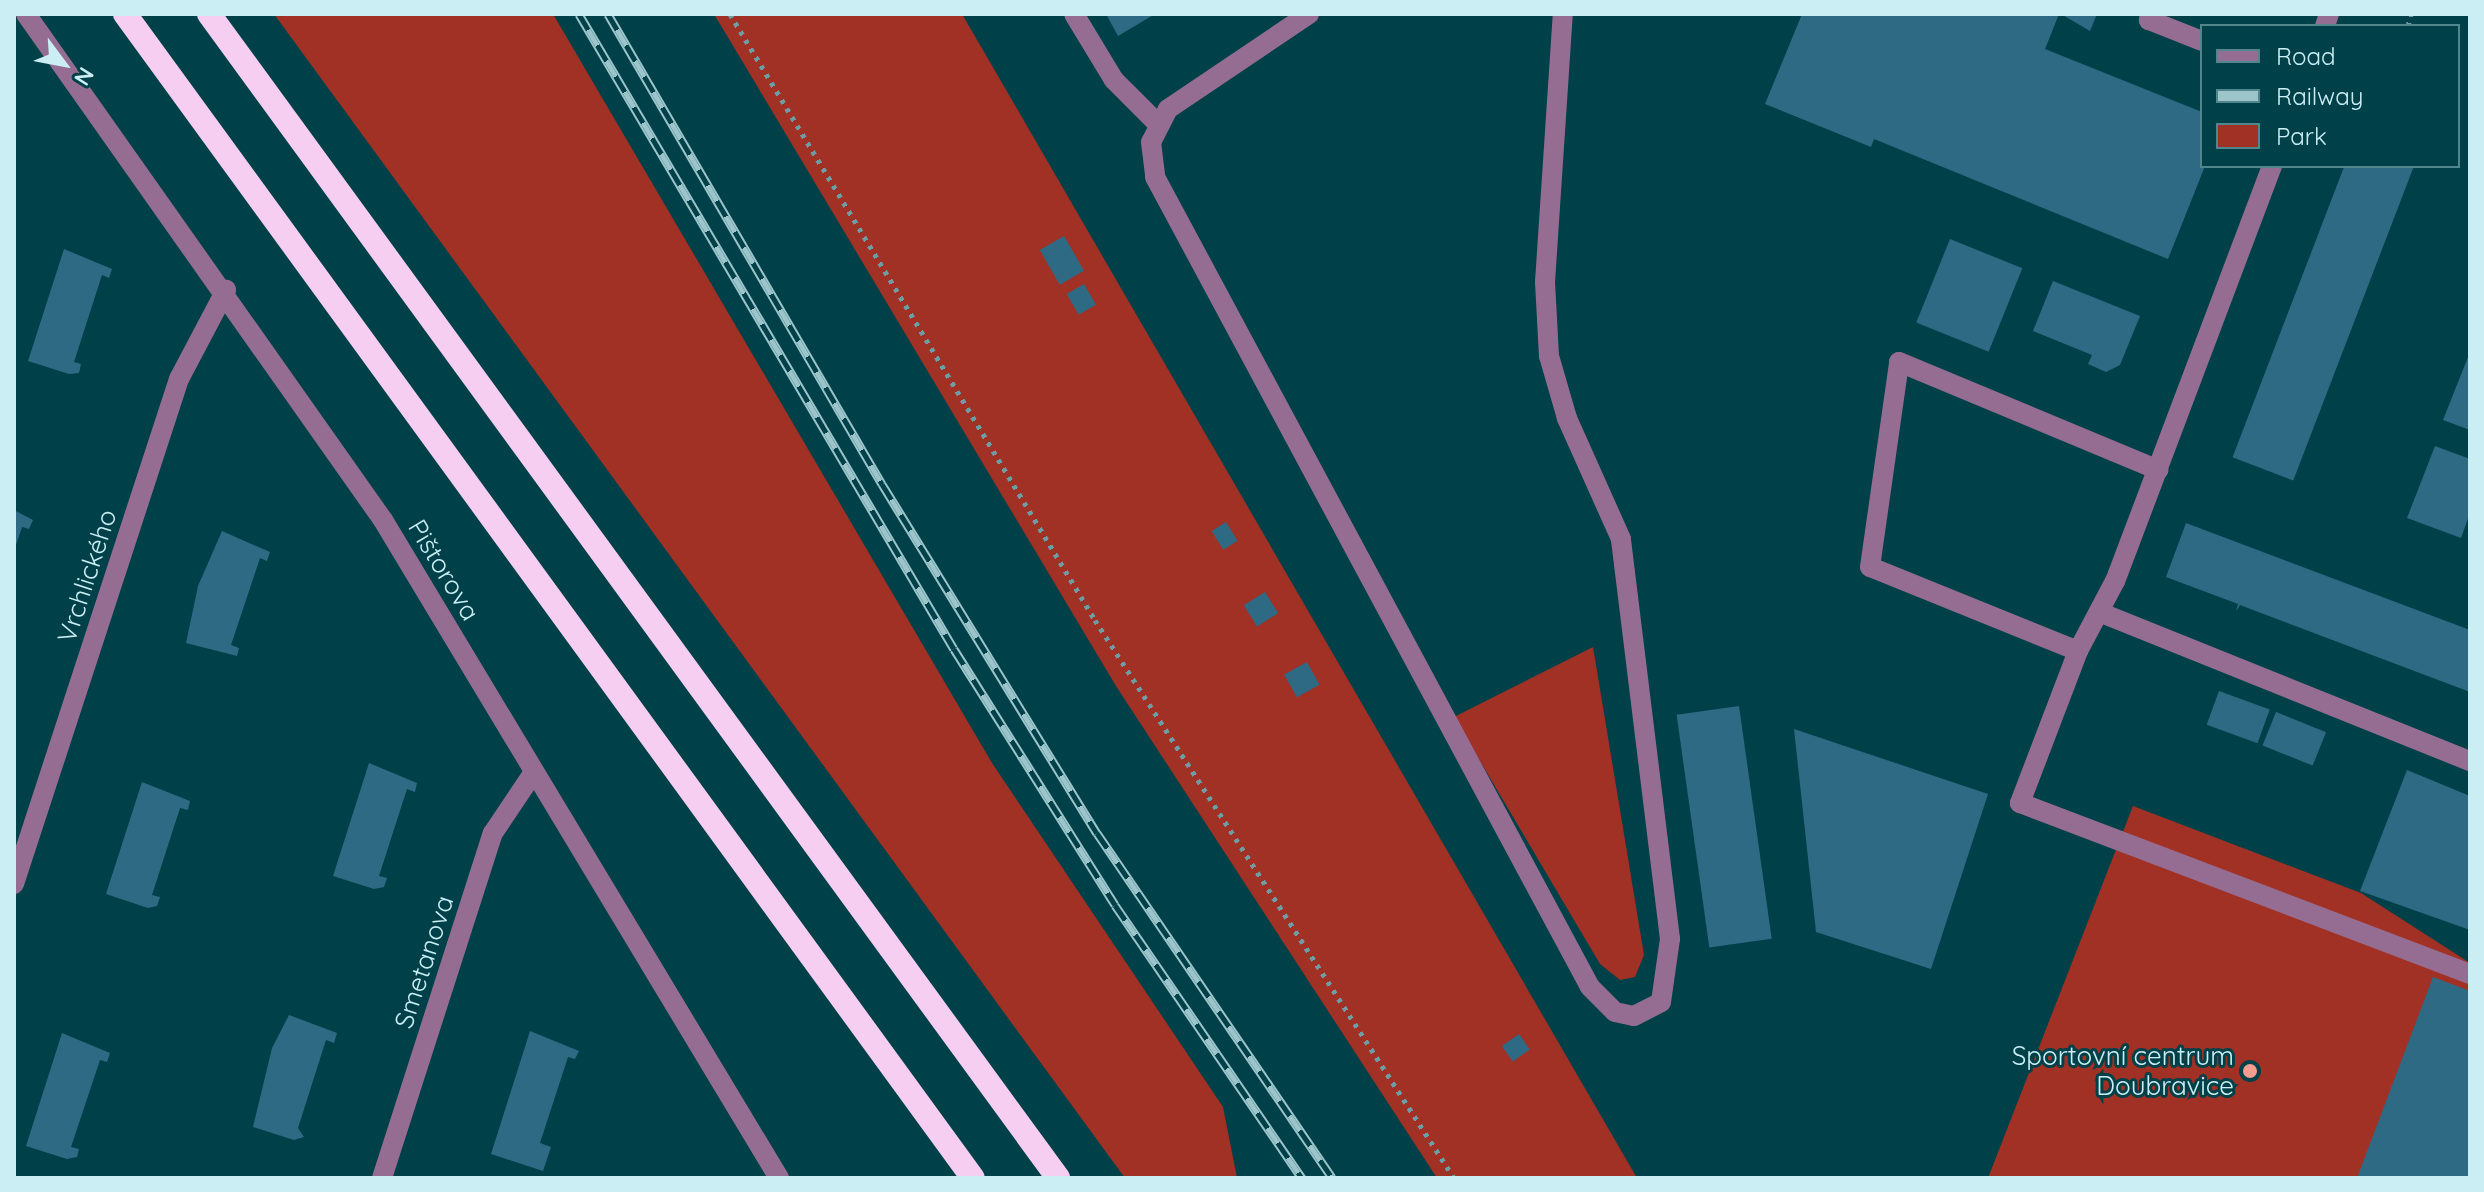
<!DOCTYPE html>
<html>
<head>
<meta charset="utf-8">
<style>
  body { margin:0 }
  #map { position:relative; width:2484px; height:1192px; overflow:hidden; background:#004049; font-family:Quicksand,sans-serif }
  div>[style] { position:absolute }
  .green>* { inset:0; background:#a13124 }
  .building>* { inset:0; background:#2e6a84; transform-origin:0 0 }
  .path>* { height:5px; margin-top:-2.5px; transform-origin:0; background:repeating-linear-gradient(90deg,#6d9da5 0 4px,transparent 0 10px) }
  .minor>* { height:20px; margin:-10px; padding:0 10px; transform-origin:10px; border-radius:10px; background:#966d92 }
  .highway>* { height:24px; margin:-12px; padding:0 12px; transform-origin:12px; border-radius:12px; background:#f6cef1 }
  .rail>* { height:9px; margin-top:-4.5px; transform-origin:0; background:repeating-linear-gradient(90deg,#004049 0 18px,#9bc5cb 0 36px); box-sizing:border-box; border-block:2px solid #9bc5cb }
  .dots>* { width:22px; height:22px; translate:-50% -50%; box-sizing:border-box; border:4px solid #004049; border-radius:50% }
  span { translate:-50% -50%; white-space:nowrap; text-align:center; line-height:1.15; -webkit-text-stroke:6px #004049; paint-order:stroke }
  .street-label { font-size:26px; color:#cbeef4 }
  .poi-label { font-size:26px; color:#cbeef4 }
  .right { translate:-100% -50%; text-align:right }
  .frame { position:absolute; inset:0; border:16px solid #cbeef4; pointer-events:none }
  .legend { position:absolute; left:2200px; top:24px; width:260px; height:144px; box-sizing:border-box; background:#004049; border:2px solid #51868d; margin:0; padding:10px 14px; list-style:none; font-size:24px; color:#cbeef4 }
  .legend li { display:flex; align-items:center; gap:16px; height:40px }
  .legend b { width:40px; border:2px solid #51868d }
  .north { position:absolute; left:24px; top:24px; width:80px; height:80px; -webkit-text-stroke:6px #004049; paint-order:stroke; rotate:122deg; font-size:22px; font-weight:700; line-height:32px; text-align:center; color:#cbeef4 }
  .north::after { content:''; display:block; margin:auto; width:28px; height:36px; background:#cbeef4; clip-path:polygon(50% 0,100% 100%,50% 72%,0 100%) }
</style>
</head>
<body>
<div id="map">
  <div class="green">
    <div style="clip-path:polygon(274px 14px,553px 14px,992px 763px,1223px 1107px,1237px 1178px,1125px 1178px)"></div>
    <div style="clip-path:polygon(714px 14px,962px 14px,1637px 1178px,1437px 1178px,1116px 686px)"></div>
    <div style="clip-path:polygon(1593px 647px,1644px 955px,1635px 977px,1620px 980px,1600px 964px,1454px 717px)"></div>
    <div style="clip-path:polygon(2133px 806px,2361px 893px,2470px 963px,2470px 1178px,1988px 1178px)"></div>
  </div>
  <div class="building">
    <div style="clip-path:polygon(1106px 14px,1155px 14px,1118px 36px)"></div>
    <div style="clip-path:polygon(1802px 14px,2059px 14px,2045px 49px,2202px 112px,2205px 166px,2168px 259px,1874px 139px,1871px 147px,1765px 104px)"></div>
    <div style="clip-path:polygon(2061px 14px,2097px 14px,2090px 31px)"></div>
    <div style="left:2414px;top:166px;width:337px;height:65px;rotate:111deg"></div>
    <div style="left:1064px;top:236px;width:40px;height:28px;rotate:60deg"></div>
    <div style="left:1950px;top:239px;width:78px;height:90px;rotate:22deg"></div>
    <div style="clip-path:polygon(64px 249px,112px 269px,109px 278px,102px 275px,74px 362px,81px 364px,79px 373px,69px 374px,28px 361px)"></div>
    <div style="clip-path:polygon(2053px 281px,2140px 316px,2120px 365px,2106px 372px,2088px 364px,2092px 355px,2033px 331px)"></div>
    <div style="left:1084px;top:284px;width:24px;height:20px;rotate:60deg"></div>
    <div style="clip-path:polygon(2470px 352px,2470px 430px,2443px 420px)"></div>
    <div style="clip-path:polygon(2435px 446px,2470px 459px,2470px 513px,2461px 538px,2407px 518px)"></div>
    <div style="clip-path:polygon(14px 510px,33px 520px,29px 529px,22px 527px,15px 548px)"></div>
    <div style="left:1226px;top:522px;width:22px;height:17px;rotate:58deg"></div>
    <div style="clip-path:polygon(2186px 523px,2470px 630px,2470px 692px,2240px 605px,2236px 611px,2238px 604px,2166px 577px)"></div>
    <div style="clip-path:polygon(222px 531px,270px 552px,267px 561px,260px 558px,231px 645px,239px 648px,237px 656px,186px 643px,198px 586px)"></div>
    <div style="left:1265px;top:592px;width:25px;height:25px;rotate:58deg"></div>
    <div style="left:1307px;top:662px;width:26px;height:26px;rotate:61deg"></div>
    <div style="left:2219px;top:691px;width:54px;height:36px;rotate:20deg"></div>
    <div style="left:1739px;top:706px;width:235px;height:63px;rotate:82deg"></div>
    <div style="left:2276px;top:712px;width:54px;height:36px;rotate:22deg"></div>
    <div style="clip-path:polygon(1794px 729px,1988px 794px,1931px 969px,1816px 932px)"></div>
    <div style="clip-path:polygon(369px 763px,417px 783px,415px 792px,407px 789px,379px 876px,387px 878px,384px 887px,374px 889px,333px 876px)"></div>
    <div style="clip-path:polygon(2407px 770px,2470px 796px,2470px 930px,2360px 891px)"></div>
    <div style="clip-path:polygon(142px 782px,190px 801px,188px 810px,180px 808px,152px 895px,160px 897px,157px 906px,148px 908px,106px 894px)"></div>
    <div style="clip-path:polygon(2433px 977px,2470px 991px,2470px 1178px,2357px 1178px)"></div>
    <div style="clip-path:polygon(289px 1015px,337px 1033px,334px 1043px,326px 1040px,298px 1128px,304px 1137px,294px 1140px,253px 1127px,272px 1048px)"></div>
    <div style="clip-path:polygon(530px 1031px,579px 1051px,575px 1059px,568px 1057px,540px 1143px,551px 1147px,543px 1171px,491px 1154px)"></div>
    <div style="clip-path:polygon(62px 1033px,110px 1053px,107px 1062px,100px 1060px,71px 1147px,79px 1149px,77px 1157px,67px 1159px,26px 1146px)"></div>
    <div style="left:1519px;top:1034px;width:19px;height:21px;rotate:55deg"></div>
  </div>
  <div class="path">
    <div style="left:730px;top:14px;width:707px;rotate:58.94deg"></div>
    <div style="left:1095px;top:620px;width:664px;rotate:57.24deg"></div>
    <div style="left:2408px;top:26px;width:12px;rotate:-76deg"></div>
  </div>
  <div class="minor">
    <div style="left:26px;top:14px;width:619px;rotate:54.8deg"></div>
    <div style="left:383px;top:520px;width:768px;rotate:58.96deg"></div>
    <div style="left:1074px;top:14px;width:77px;rotate:58.8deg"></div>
    <div style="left:1114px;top:80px;width:62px;rotate:45deg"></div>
    <div style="left:1309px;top:14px;width:170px;rotate:146deg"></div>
    <div style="left:1168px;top:109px;width:37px;rotate:117deg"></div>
    <div style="left:1151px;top:142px;width:35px;rotate:83deg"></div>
    <div style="left:1155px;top:177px;width:919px;rotate:61.76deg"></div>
    <div style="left:1590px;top:987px;width:35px;rotate:45deg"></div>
    <div style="left:1615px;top:1012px;width:19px;rotate:12deg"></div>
    <div style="left:1634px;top:1016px;width:30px;rotate:-27deg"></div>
    <div style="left:1661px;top:1002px;width:64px;rotate:-81.9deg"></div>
    <div style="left:1670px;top:939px;width:403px;rotate:-97deg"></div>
    <div style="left:1621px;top:539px;width:133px;rotate:-114.1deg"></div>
    <div style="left:1567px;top:418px;width:65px;rotate:-106.2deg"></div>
    <div style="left:1549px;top:356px;width:74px;rotate:-93.1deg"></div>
    <div style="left:1545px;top:282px;width:269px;rotate:-86.2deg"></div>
    <div style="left:2152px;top:14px;width:7px;rotate:117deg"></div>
    <div style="left:2149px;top:20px;width:57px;rotate:21.6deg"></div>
    <div style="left:2325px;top:26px;width:13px;rotate:-72deg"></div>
    <div style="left:2272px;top:166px;width:444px;rotate:110.7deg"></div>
    <div style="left:2115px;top:581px;width:79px;rotate:117.9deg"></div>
    <div style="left:2078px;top:651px;width:163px;rotate:110.9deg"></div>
    <div style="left:2020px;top:803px;width:481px;rotate:20.8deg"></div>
    <div style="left:2099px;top:612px;width:400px;rotate:21.9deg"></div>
    <div style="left:2078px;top:651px;width:224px;rotate:-158deg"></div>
    <div style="left:1870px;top:567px;width:207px;rotate:-81.9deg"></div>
    <div style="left:1899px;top:362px;width:281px;rotate:22.6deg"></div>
    <div style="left:14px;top:884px;width:531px;rotate:-71.91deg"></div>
    <div style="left:179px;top:379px;width:101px;rotate:-62.2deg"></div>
    <div style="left:382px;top:1178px;width:362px;rotate:-72.2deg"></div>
    <div style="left:493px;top:833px;width:73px;rotate:-56.1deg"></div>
  </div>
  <div class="highway">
    <div style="left:125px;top:14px;width:1440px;rotate:53.93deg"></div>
    <div style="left:209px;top:14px;width:1441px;rotate:53.89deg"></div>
  </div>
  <div class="rail">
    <div style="left:579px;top:14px;width:737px;rotate:59.44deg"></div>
    <div style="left:954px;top:649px;width:302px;rotate:57.8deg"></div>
    <div style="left:1115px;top:905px;width:331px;rotate:55.6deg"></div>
    <div style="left:608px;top:14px;width:544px;rotate:59.76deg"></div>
    <div style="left:882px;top:484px;width:410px;rotate:58.4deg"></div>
    <div style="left:1097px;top:833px;width:417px;rotate:55.7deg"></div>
  </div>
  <div class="dots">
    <div style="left:2250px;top:1071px;background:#f59d8e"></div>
  </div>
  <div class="street-label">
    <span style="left:444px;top:570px;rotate:59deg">Pištorova</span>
    <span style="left:87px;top:576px;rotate:-72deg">Vrchlického</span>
    <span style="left:424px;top:962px;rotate:-72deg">Smetanova</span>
  </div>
  <div class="poi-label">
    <span class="right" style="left:2234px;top:1071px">Sportovní centrum<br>Doubravice</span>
  </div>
  <div class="frame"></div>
  <ul class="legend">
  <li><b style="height:10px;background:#966d92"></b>Road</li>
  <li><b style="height:10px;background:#9bc5cb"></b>Railway</li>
  <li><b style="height:22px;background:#a13124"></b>Park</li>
  </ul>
  <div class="north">N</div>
</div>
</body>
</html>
